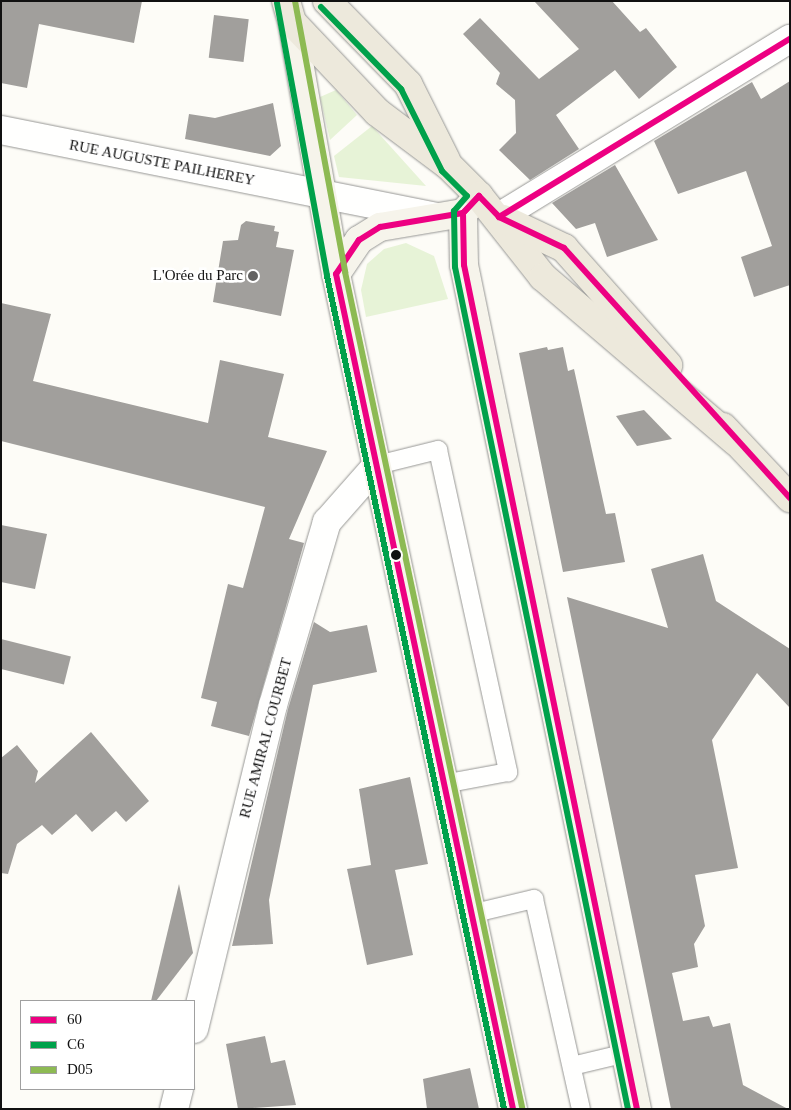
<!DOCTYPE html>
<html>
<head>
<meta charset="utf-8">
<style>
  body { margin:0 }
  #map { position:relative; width:791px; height:1110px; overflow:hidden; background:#fdfcf7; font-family:"Times New Roman",serif }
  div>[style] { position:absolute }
  .green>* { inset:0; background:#e7f3d7 }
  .building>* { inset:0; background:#a19f9c; transform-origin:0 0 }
  .roads { filter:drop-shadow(0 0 1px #979795) drop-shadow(0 0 1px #979795) }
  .service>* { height:18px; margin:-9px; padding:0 9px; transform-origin:9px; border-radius:9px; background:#fffffe }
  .minor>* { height:28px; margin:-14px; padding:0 14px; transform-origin:14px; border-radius:14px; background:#fffffe }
  .secondary>* { height:28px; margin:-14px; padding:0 14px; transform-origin:14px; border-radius:14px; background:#f6f4eb }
  .primary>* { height:28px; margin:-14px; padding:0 14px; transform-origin:14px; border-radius:14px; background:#ede9dc }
  .bus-1>* { height:6px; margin:-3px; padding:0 3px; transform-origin:3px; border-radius:3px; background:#ed0082 }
  .bus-2>* { height:6px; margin:-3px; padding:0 3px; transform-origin:3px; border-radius:3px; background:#00a14b }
  .bus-3>* { height:6px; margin:-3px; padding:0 3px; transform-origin:3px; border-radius:3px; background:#8dba53 }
  .dots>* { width:14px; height:14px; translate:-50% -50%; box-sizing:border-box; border:2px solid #fff; border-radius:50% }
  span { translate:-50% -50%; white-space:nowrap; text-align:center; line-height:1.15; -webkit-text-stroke:5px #fff; paint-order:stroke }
  .street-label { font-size:15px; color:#111 }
  .poi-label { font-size:15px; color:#111 }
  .right { translate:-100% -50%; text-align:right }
  .frame { position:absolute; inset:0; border:2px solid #111; pointer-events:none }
  .legend { position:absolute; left:20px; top:1000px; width:175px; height:90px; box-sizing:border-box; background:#fff; border:1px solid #a0a0a0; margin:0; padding:6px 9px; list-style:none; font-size:15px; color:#111 }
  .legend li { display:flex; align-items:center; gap:10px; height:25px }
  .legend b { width:25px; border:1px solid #a0a0a0 }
</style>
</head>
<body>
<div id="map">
  <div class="green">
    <div style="clip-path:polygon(336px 90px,357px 115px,330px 140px,320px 97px)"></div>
    <div style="clip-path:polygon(372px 126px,426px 186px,339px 177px,334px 156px)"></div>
    <div style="clip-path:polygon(406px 243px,434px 256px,448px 299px,366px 317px,361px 290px,367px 264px,384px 249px)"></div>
  </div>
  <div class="building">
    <div style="clip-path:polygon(1px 1px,142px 1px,134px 43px,39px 24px,27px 88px,1px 83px)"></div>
    <div style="clip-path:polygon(534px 1px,612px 1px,640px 32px,646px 28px,677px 67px,639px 99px,615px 70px,556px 115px,579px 149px,530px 180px,499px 150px,516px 133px,515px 100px,496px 84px,500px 73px,463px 34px,480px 18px,539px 79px,579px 49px)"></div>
    <div style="left:214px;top:15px;width:35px;height:43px;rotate:7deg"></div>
    <div style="clip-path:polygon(790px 81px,790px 285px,754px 297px,741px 257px,772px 246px,746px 171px,678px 194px,654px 141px,752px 82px,761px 99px)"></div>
    <div style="clip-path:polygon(273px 103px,281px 146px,270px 156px,185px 139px,189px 114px,215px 118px)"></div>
    <div style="clip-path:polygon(615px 165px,658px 240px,607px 257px,595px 223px,576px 229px,552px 203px)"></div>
    <div style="clip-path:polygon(246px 221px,275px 226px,274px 231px,279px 232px,276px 247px,294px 250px,281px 316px,213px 302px,223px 241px,238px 240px,241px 225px)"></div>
    <div style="clip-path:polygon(1px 303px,51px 314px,33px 381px,208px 423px,220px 360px,284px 374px,268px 437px,327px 451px,289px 539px,304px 543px,249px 736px,211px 726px,217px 702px,201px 698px,228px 584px,243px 588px,265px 507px,1px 441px)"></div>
    <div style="clip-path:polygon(547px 347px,548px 350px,563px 347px,568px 371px,574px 369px,606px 514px,615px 513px,625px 562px,563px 572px,519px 353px)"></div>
    <div style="clip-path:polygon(644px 410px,672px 439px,637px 446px,616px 416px)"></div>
    <div style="clip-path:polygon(1px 525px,47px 534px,35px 589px,1px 582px)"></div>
    <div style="clip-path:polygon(703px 554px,716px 601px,790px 649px,790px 708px,757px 673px,712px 740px,738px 868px,695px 875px,705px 926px,694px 944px,698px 967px,672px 973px,683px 1021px,709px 1016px,713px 1027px,730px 1023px,743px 1085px,788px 1109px,671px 1109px,567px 597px,668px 628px,651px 569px)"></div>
    <div style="clip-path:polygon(314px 622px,330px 632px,367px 625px,377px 672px,313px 685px,269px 900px,273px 944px,232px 946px,288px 709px)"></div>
    <div style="left:1px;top:639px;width:72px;height:29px;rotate:14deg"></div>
    <div style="clip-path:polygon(91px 732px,149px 801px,126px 822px,116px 811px,92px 832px,76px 814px,52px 835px,42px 825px,17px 844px,8px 874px,1px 873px,1px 758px,17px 745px,38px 771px,35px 783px)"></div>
    <div style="clip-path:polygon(410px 777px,428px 864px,395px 870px,413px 955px,367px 965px,347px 869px,371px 865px,359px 789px)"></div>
    <div style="clip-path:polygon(179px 884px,193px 953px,156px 1001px,151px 1001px)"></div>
    <div style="clip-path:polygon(265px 1036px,271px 1063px,285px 1060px,296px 1105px,238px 1109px,226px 1044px)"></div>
    <div style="clip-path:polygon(470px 1068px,479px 1109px,427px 1109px,423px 1079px)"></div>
  </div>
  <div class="roads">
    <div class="service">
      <div style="left:377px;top:465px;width:63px;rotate:-13.8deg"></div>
      <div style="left:438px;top:450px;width:330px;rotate:77.7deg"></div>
      <div style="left:508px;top:772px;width:65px;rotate:169.4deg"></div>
      <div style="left:471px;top:914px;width:65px;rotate:-13.4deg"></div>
      <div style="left:534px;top:899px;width:215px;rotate:77.4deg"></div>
      <div style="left:572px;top:1066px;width:56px;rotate:-13.5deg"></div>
    </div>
    <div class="minor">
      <div style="left:1px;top:130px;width:443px;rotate:11.3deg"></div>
      <div style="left:499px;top:217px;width:341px;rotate:-31.5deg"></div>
      <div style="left:194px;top:1029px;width:333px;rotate:-76.3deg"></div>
      <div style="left:273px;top:705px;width:191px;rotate:-73.6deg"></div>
      <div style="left:327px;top:522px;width:76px;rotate:-48.7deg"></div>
      <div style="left:174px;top:1109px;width:21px;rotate:-76deg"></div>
    </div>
    <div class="secondary">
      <div style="left:292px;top:22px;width:256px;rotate:80.1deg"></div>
      <div style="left:336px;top:274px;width:854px;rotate:78.03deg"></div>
      <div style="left:479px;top:196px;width:23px;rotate:133deg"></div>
      <div style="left:463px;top:213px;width:52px;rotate:88.9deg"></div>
      <div style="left:464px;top:265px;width:862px;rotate:78.42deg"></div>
      <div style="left:336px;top:274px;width:41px;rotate:-55.9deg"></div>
      <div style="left:359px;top:240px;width:25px;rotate:-32deg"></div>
      <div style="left:380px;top:227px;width:84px;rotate:-9.6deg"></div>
    </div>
    <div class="primary">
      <div style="left:286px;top:1px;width:22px;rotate:74deg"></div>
      <div style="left:292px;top:22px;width:124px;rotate:46.6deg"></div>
      <div style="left:377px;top:112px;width:90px;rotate:36.9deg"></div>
      <div style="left:449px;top:166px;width:42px;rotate:45deg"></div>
      <div style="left:479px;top:196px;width:103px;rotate:51.7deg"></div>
      <div style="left:543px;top:277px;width:253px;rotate:40.5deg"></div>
      <div style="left:327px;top:1px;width:116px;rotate:45.7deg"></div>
      <div style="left:408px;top:84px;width:85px;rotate:63.4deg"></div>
      <div style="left:503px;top:219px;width:68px;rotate:25.4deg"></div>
      <div style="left:564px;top:248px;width:157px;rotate:48.4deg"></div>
      <div style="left:723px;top:427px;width:98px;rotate:46.7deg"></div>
    </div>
  </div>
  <div class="bus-1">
    <div style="left:479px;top:196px;width:23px;rotate:133deg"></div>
    <div style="left:463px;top:213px;width:84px;rotate:170.4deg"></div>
    <div style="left:380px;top:227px;width:25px;rotate:148deg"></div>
    <div style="left:359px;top:240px;width:41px;rotate:124.1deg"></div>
    <div style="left:336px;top:274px;width:854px;rotate:78.03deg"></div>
    <div style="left:479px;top:196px;width:23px;rotate:133deg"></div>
    <div style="left:463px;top:213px;width:52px;rotate:88.9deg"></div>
    <div style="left:464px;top:265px;width:862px;rotate:78.42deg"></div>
    <div style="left:479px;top:196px;width:29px;rotate:46deg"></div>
    <div style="left:499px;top:217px;width:72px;rotate:25.5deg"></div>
    <div style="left:564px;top:248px;width:337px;rotate:47.9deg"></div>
    <div style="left:499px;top:217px;width:341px;rotate:-31.5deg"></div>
  </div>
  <div class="bus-2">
    <div style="left:277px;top:3px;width:278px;rotate:79.6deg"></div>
    <div style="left:327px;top:276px;width:852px;rotate:78deg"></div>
    <div style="left:321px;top:7px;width:115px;rotate:45.7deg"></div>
    <div style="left:401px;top:89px;width:92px;rotate:63.4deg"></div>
    <div style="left:442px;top:171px;width:35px;rotate:45deg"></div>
    <div style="left:467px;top:196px;width:20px;rotate:131deg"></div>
    <div style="left:454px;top:211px;width:56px;rotate:89deg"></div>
    <div style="left:455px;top:267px;width:860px;rotate:78.39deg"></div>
  </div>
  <div class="bus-3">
    <div style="left:295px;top:1px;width:276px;rotate:79.5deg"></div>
    <div style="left:345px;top:272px;width:854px;rotate:78.03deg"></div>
  </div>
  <div class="dots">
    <div style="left:253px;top:276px;background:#646362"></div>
    <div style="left:396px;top:555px;background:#111"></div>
  </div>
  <div class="street-label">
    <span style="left:162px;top:163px;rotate:11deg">RUE AUGUSTE PAILHEREY</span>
    <span style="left:266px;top:738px;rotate:-75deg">RUE AMIRAL COURBET</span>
  </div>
  <div class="poi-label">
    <span class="right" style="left:243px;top:276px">L'Orée du Parc</span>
  </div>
  <div class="frame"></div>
  <ul class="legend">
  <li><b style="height:6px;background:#ed0082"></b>60</li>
  <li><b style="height:6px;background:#00a14b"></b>C6</li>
  <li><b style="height:6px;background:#8dba53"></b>D05</li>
  </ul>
</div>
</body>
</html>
